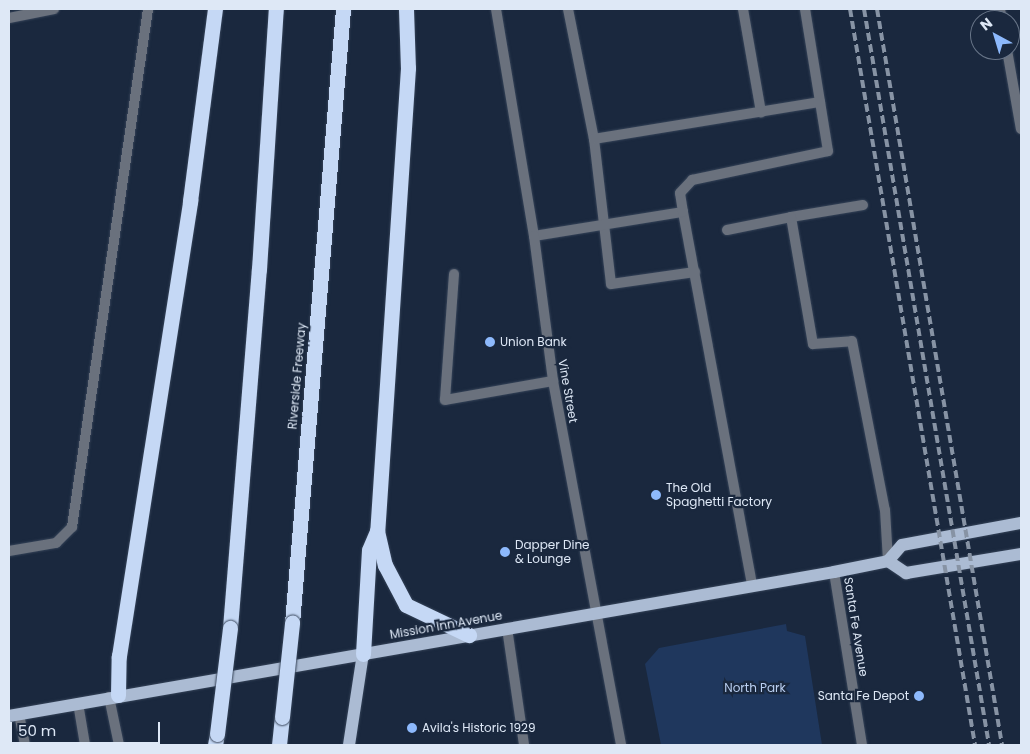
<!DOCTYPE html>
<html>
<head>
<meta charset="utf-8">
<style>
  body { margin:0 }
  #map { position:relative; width:1030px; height:754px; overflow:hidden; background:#1a283e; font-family:Poppins,sans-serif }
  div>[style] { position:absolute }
  .green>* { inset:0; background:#1f375d }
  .roads { filter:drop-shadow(0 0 1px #354358) drop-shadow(0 0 1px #354358) }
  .service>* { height:10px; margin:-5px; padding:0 5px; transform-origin:5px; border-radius:5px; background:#6a717d }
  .minor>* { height:10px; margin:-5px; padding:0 5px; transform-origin:5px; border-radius:5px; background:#6a717d }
  .primary>* { height:12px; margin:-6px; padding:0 6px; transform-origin:6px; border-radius:6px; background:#abbbd3 }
  .motorway>* { height:15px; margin:-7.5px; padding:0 7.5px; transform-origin:7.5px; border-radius:7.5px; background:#c5d8f5 }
  .rail>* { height:4px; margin-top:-2px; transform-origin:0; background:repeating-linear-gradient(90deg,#8793a4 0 8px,transparent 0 12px) }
  .bridges { filter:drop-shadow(0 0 1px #354358) drop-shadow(0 0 1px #354358) }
  .motorway-bridge>* { height:15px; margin:-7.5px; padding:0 7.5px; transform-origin:7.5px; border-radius:7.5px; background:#c5d8f5 }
  .dots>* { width:14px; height:14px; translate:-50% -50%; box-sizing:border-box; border:2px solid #1a283e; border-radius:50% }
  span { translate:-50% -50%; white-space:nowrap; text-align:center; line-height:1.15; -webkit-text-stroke:4.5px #1a283e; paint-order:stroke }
  .poi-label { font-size:12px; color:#dee8f6 }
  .left { translate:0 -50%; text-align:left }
  .right { translate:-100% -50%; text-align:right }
  .street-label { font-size:12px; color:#dee8f6 }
  .park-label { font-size:12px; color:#b9cef0 }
  .frame { position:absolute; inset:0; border:10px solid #dee8f6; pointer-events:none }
  .north { position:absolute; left:970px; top:10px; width:50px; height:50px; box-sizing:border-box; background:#1a283e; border:1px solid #687588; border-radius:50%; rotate:321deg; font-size:14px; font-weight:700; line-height:20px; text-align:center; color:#dee8f6 }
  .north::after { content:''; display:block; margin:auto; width:18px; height:22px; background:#8db9fc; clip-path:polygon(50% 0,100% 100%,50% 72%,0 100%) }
  .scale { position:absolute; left:10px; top:722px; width:150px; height:22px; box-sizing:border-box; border:2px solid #dee8f6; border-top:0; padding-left:6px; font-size:15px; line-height:18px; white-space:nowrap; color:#dee8f6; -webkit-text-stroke:4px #1a283e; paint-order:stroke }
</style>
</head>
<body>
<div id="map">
  <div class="green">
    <div style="clip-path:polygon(786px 624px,787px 631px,805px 636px,822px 745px,661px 745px,645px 664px,659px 648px)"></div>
  </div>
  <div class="roads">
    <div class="service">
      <div style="left:568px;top:9px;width:133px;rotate:78.7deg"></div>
      <div style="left:594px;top:139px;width:146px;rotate:83.3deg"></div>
      <div style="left:611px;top:284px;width:85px;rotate:-8.1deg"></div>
      <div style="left:743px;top:9px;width:105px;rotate:80.1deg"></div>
      <div style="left:9px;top:18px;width:46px;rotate:-11.3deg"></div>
      <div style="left:594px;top:139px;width:229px;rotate:-9.3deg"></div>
      <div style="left:863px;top:205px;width:73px;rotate:170.5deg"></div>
      <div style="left:791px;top:217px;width:129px;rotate:80.2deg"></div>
      <div style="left:813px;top:344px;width:39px;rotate:-4deg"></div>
      <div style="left:852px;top:341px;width:172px;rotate:79deg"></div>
      <div style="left:885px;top:510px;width:51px;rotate:86.6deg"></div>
      <div style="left:683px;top:212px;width:379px;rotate:79.5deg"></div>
      <div style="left:727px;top:230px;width:65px;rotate:-11.5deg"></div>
      <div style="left:534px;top:236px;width:151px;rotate:-9.2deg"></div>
      <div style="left:683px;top:212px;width:19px;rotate:-99deg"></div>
      <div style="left:680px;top:193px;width:18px;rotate:-47deg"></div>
      <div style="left:692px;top:180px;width:139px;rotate:-12deg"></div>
      <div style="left:828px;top:151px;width:144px;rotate:-99.2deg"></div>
      <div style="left:454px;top:274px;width:126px;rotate:94.1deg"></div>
      <div style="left:445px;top:400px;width:110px;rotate:-10deg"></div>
      <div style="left:9px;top:551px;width:48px;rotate:-9.7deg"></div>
      <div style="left:56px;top:543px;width:23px;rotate:-45deg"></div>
      <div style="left:72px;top:527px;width:524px;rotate:-81.65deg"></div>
      <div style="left:507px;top:628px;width:118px;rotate:81.7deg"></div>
      <div style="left:109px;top:697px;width:49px;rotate:78.2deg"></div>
      <div style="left:78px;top:703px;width:43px;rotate:80.5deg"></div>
      <div style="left:19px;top:714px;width:32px;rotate:79deg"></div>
    </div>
    <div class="minor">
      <div style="left:496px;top:9px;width:230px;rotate:80.5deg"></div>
      <div style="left:534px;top:236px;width:146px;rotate:82.5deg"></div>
      <div style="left:553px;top:381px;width:370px;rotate:79.4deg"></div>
      <div style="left:1000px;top:9px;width:11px;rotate:80deg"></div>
      <div style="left:1007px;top:50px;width:80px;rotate:80deg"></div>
      <div style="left:834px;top:572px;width:175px;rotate:80.8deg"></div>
    </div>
    <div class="primary">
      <div style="left:888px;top:561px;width:22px;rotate:34deg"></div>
      <div style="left:906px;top:573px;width:117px;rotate:-9.4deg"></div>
      <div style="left:9px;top:716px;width:837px;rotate:-9.9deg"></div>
      <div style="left:834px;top:572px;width:55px;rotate:-11.5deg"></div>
      <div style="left:888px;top:561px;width:21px;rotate:-49deg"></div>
      <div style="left:902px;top:545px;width:121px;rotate:-10.5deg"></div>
      <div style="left:349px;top:745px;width:92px;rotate:-81.3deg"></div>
    </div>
    <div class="motorway">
      <div style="left:406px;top:9px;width:59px;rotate:88.1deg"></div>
      <div style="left:408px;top:68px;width:464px;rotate:93.8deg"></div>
      <div style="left:377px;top:531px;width:35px;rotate:77deg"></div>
      <div style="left:385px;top:565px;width:45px;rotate:62.3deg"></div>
      <div style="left:406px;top:605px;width:70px;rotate:25.5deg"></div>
      <div style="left:292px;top:623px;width:616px;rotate:-85.25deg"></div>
      <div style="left:230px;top:628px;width:360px;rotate:-85.4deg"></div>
      <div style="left:259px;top:269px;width:261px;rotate:-86.3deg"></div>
      <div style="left:363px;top:654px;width:104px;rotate:-86.7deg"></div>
      <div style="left:369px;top:550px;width:21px;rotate:-67deg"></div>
      <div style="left:118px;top:695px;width:39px;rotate:-89deg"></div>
      <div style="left:119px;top:656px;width:461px;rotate:-81.1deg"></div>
      <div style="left:190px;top:201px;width:194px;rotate:-82.6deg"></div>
      <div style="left:215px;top:745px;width:11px;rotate:-80deg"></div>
      <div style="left:279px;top:745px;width:28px;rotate:-84deg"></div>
    </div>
  </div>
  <div class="rail">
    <div style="left:850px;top:9px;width:747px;rotate:80.36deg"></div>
    <div style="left:864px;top:9px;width:747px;rotate:80.36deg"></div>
    <div style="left:877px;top:9px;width:747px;rotate:80.36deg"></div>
  </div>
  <div class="bridges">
    <div class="motorway-bridge">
      <div style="left:282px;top:717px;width:95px;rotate:-83.9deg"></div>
      <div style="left:217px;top:734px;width:107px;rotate:-83deg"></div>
    </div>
  </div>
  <div class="dots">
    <div style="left:490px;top:342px;background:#8db9fc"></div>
    <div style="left:656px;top:495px;background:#8db9fc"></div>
    <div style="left:505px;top:552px;background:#8db9fc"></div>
    <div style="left:919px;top:696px;background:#8db9fc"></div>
    <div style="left:412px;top:728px;background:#8db9fc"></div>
  </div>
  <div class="poi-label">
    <span class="left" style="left:500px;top:342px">Union Bank</span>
    <span class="left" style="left:666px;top:495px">The Old<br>Spaghetti Factory</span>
    <span class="left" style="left:515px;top:552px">Dapper Dine<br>&amp; Lounge</span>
    <span class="right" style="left:909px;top:696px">Santa Fe Depot</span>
    <span class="left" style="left:422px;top:728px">Avila's Historic 1929</span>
  </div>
  <div class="street-label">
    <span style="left:297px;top:376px;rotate:-85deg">Riverside Freeway</span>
    <span style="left:568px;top:391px;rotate:80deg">Vine Street</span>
    <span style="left:446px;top:625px;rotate:-10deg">Mission Inn Avenue</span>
    <span style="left:856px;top:627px;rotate:81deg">Santa Fe Avenue</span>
  </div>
  <div class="park-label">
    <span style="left:755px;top:688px">North Park</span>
  </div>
  <div class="frame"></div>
  <div class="north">N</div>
  <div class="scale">50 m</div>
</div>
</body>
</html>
